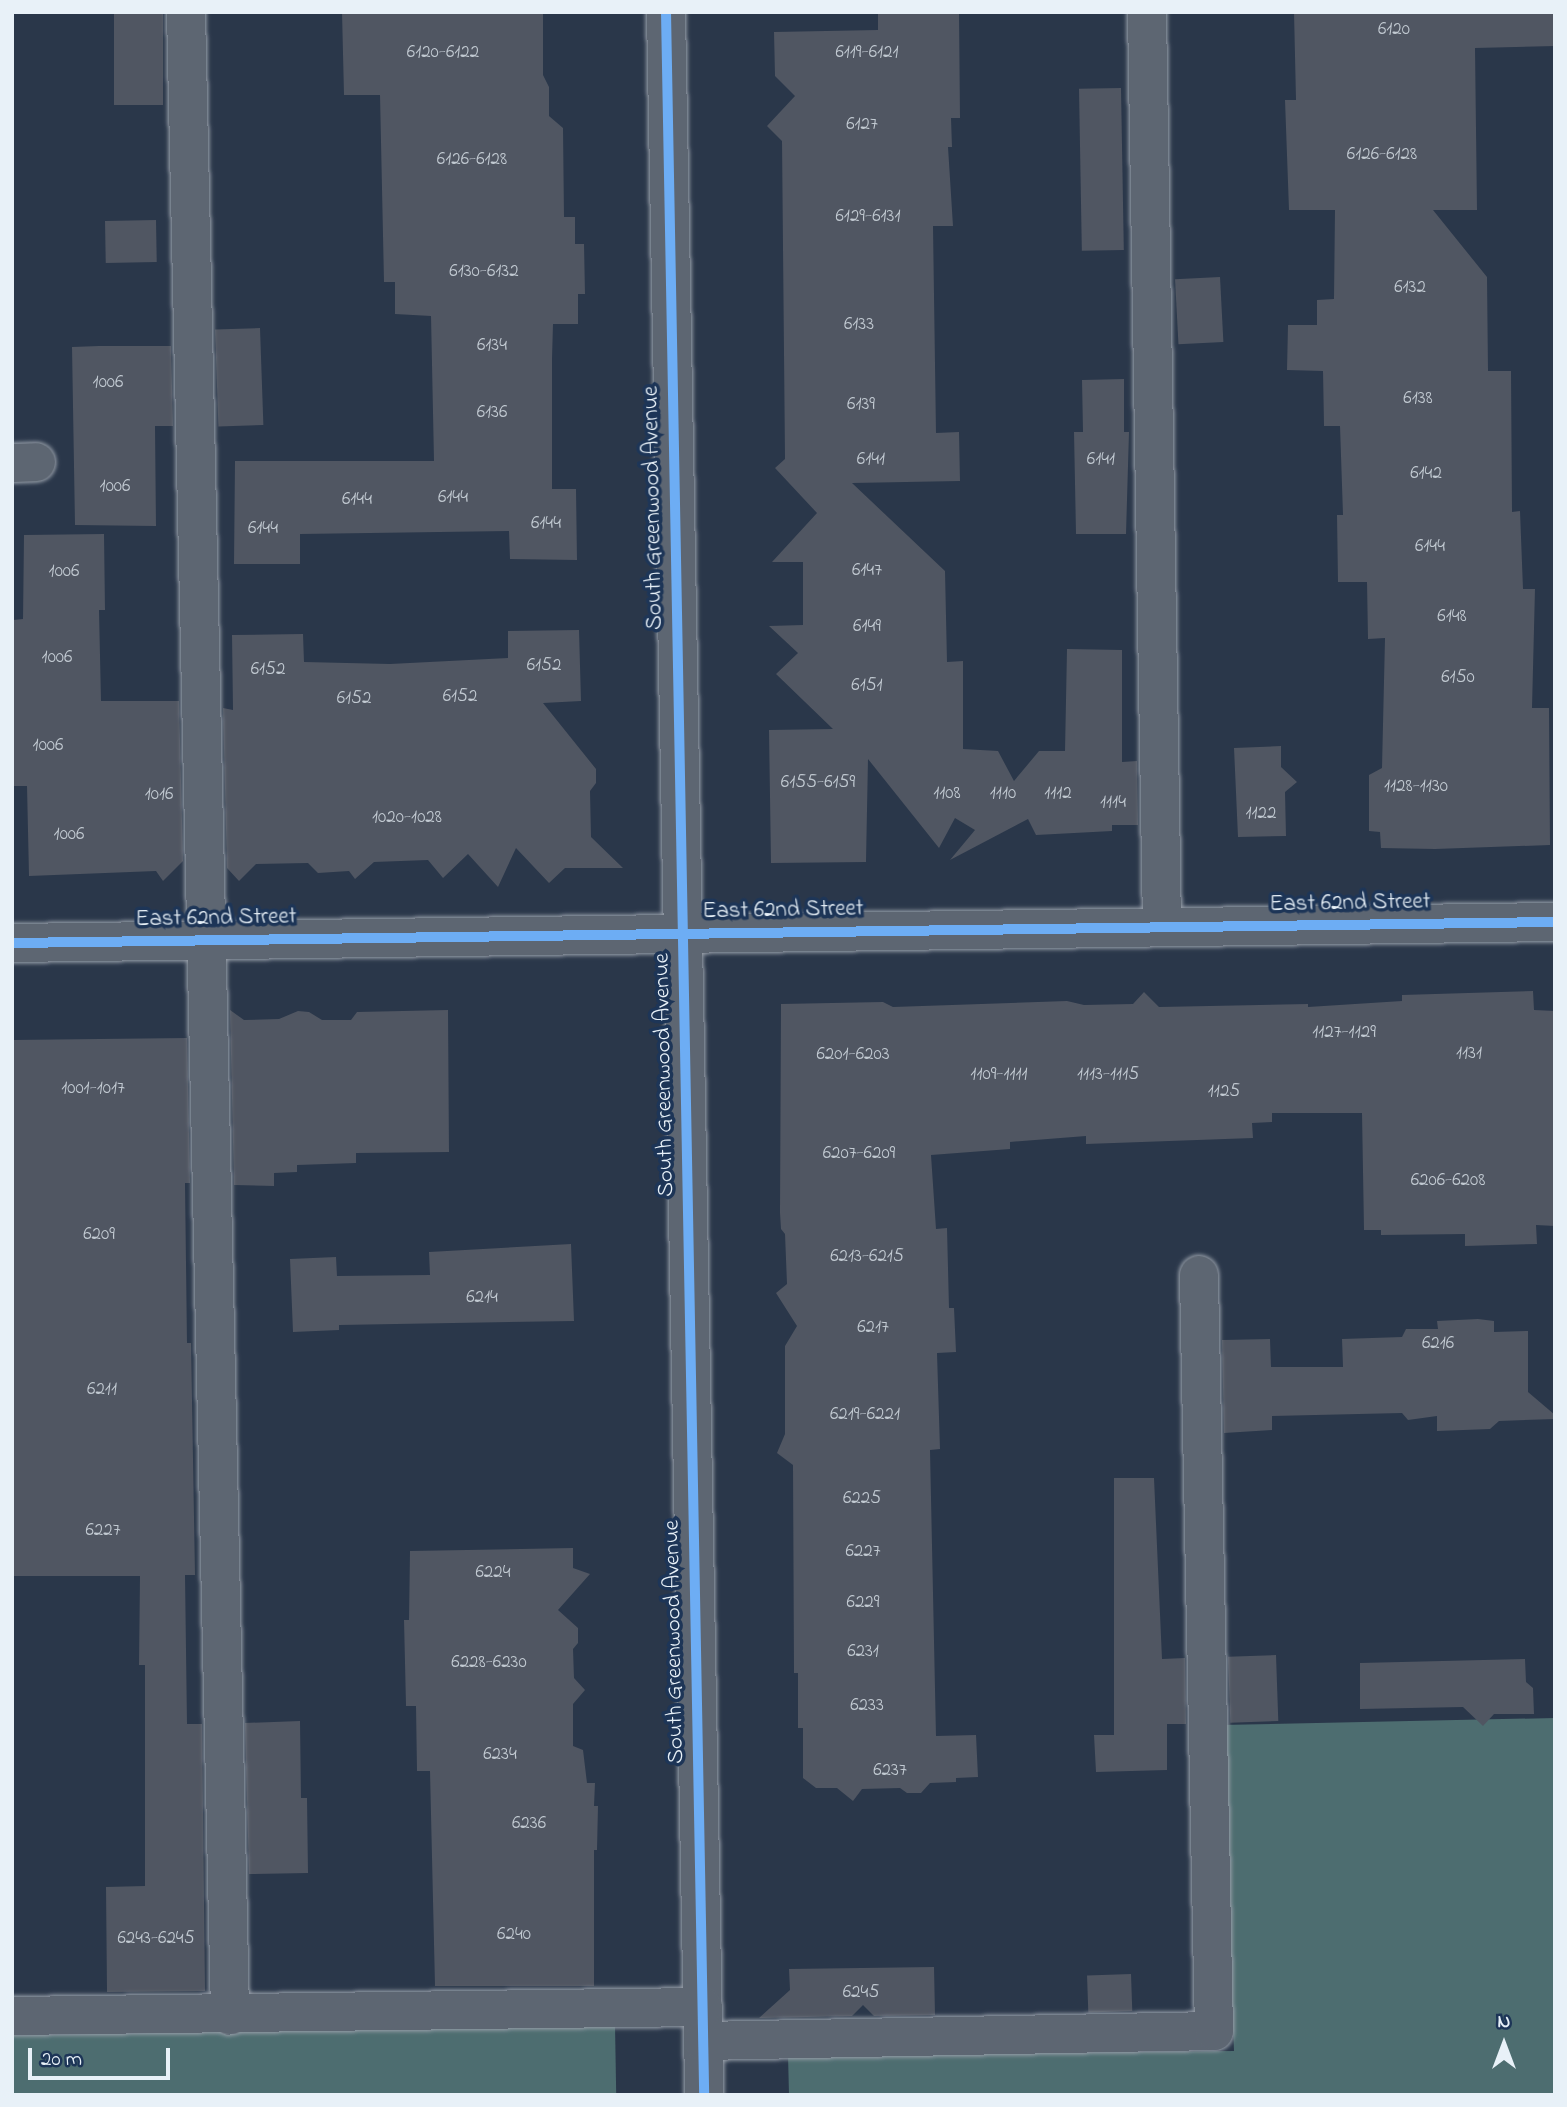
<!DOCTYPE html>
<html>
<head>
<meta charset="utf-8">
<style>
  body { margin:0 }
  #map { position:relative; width:1567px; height:2107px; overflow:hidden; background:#2a374a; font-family:"Indie Flower",sans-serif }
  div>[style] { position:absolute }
  .green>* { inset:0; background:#4d6d70; transform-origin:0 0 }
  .building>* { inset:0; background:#505662; transform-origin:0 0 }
  .roads { filter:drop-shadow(0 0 2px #959da7) drop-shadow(0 0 2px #959da7) }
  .minor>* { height:38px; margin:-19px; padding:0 19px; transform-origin:19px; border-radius:19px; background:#5d6672 }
  .cycleway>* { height:10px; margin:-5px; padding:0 5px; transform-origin:5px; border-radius:5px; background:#6dadf4 }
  span { translate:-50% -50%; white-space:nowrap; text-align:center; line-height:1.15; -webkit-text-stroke:7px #1d3557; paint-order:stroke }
  .number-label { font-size:19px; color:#c2cad2 }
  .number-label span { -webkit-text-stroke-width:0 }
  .street-label { font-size:23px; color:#e8f1f8 }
  .frame { position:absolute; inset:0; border:14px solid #e8f1f8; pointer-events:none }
  .north { position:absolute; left:1469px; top:2009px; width:70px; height:70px; -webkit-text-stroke:5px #1d3557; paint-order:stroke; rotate:0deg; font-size:19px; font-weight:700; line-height:28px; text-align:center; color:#e8f1f8 }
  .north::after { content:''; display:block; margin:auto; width:24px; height:32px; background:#e8f1f8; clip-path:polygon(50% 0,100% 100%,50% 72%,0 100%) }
  .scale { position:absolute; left:28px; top:2048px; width:142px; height:32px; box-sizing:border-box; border:4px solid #e8f1f8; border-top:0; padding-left:9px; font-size:21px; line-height:24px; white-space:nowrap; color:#e8f1f8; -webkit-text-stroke:5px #1d3557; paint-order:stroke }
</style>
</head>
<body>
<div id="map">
  <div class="green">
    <div style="clip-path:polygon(1555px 1718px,1555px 2095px,789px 2095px,788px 2055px,1234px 2051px,1221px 1725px)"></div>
    <div style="left:615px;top:2025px;width:70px;height:603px;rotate:89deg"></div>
  </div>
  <div class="building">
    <div style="left:114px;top:12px;width:49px;height:93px"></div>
    <div style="clip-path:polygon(342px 12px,543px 12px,543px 75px,549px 87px,549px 116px,563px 128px,564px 217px,575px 217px,575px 244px,584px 244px,585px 294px,578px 294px,578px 324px,553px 324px,552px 359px,552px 489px,576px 489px,577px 560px,510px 559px,509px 531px,300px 534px,300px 564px,234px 564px,235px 461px,434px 461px,431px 316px,395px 314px,395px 282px,384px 282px,380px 95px,344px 95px)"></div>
    <div style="clip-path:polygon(878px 12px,959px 12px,960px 118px,951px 118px,952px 147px,948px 147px,953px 226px,933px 226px,936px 433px,959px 432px,960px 481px,852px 483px,945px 571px,947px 662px,963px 661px,963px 749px,998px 751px,1014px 781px,1039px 751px,1065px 751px,1067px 649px,1122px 650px,1122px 762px,1137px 761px,1138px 825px,1112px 825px,1112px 831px,1036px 835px,1028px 819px,950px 860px,975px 830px,955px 818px,939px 848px,868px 759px,866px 862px,771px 863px,769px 730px,833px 729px,776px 674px,798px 653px,769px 626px,803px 625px,803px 562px,772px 562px,817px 513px,775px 468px,785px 459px,782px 141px,767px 126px,795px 96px,775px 76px,774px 32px,878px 30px)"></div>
    <div style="clip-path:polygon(1294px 12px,1555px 12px,1555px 46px,1475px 48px,1477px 210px,1433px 210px,1487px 277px,1488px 371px,1511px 371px,1512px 512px,1520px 511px,1523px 589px,1535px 589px,1532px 708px,1549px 708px,1550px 845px,1435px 849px,1381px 848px,1380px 832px,1369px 831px,1369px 775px,1382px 768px,1385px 638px,1368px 639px,1367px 582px,1338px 582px,1337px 515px,1343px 515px,1340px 426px,1324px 426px,1323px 371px,1287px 370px,1288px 325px,1317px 325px,1317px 300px,1334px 299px,1335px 210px,1289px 210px,1285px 100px,1296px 100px)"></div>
    <div style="left:1121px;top:88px;width:162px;height:42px;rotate:89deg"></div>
    <div style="left:156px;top:220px;width:42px;height:51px;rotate:89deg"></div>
    <div style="left:1220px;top:277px;width:65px;height:45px;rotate:87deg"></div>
    <div style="left:260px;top:328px;width:97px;height:45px;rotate:88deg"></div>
    <div style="clip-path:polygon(99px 346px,171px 346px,173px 426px,155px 426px,156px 526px,75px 525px,72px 347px)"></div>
    <div style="clip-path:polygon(1124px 379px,1124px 432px,1129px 432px,1126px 534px,1076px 534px,1074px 432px,1083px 432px,1082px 380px)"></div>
    <div style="clip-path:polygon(104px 534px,105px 610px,99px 610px,101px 701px,179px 701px,183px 861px,163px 881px,156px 871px,29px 876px,27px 786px,12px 786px,13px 620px,23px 619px,24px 535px)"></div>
    <div style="clip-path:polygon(579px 630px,581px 701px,543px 703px,596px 769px,596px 783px,590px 791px,591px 837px,623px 868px,565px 868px,549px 883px,516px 848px,498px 887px,468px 854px,443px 878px,428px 860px,374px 862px,355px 879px,349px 871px,318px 873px,308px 863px,256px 864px,239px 881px,227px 868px,223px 708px,233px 710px,232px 635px,303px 634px,304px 662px,390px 664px,508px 658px,508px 631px)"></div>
    <div style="clip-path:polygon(1281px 746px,1281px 767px,1297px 782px,1285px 792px,1286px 836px,1238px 837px,1234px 748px)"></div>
    <div style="clip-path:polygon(1533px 991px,1534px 1010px,1555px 1011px,1555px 1226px,1536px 1225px,1537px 1244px,1465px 1246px,1465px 1234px,1381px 1235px,1381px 1230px,1364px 1230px,1362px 1113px,1272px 1113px,1272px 1122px,1252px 1123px,1253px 1138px,1086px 1144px,1086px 1136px,1010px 1142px,1010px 1149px,931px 1155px,936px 1229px,947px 1228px,949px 1308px,954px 1308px,956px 1352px,937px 1353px,940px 1449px,930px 1450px,936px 1736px,976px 1735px,978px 1777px,956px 1778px,956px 1782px,930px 1783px,921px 1793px,907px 1793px,900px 1788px,862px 1789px,853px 1801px,837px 1788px,816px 1788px,803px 1778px,803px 1728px,798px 1728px,798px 1673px,794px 1673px,793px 1465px,777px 1453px,785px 1434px,785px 1346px,797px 1326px,776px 1293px,787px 1284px,785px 1234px,781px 1229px,780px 1213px,781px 1004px,883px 1002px,893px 1007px,1067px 1001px,1084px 1005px,1133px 1004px,1144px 992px,1159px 1007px,1308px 1004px,1308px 1007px,1402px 1001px,1402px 995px)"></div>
    <div style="clip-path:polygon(230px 1010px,244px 1020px,279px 1019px,298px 1011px,309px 1012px,322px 1020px,351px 1020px,357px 1012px,448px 1010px,449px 1152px,356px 1153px,356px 1163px,297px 1165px,297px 1172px,274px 1173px,274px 1186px,234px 1185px)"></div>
    <div style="clip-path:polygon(187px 1038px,190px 1183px,185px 1183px,187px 1343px,191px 1343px,195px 1575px,185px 1575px,187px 1724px,202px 1724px,205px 1991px,107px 1992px,106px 1887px,145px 1886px,145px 1665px,139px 1665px,140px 1576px,12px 1576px,12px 1040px)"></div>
    <div style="clip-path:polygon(571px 1244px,574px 1321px,339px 1325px,339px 1330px,293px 1332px,290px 1259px,336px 1257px,337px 1276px,430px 1275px,429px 1252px)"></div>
    <div style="clip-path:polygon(1478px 1319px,1494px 1321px,1494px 1332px,1528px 1331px,1528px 1392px,1555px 1415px,1555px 1419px,1499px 1421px,1490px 1429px,1437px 1431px,1437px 1416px,1408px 1420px,1402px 1413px,1272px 1416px,1272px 1430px,1224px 1433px,1222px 1340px,1270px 1339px,1271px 1367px,1343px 1367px,1342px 1339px,1402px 1337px,1406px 1329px,1438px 1329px,1437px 1321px)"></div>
    <div style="clip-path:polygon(1114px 1478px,1154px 1478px,1162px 1659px,1185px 1658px,1186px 1724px,1167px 1724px,1167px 1770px,1096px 1772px,1094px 1735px,1114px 1735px)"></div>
    <div style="clip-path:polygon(573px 1548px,573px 1568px,590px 1574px,558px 1610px,578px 1628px,578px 1643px,573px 1649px,574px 1678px,585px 1690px,573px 1704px,573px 1746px,583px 1750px,587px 1783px,595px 1783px,594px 1806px,598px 1806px,597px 1850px,594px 1850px,594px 1986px,435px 1986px,430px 1771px,417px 1771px,416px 1706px,406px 1706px,404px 1620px,409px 1620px,410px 1551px)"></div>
    <div style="left:1276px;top:1655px;width:66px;height:48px;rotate:88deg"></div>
    <div style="clip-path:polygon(1525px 1659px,1526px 1682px,1533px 1688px,1534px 1714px,1494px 1714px,1483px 1726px,1463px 1707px,1360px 1709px,1360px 1663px)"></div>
    <div style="clip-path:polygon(300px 1721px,301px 1798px,307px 1798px,308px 1873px,249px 1874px,245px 1723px)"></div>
    <div style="clip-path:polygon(934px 1967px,935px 2015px,874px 2016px,863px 2005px,852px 2016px,759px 2018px,790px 1990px,789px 1969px)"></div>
    <div style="left:1131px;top:1974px;width:37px;height:44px;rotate:88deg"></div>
  </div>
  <div class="roads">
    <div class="minor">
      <div style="left:186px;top:12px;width:2004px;rotate:88.74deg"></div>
      <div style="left:666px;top:12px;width:2083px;rotate:88.95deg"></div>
      <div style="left:1147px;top:12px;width:915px;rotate:89.06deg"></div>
      <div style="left:12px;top:463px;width:24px;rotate:-2deg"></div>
      <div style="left:12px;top:943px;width:1543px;rotate:-0.78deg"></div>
      <div style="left:12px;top:2016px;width:691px;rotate:-0.75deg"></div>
      <div style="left:703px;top:2041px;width:511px;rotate:-1.12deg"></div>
      <div style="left:1214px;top:2031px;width:756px;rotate:-91.14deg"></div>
    </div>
  </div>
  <div class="cycleway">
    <div style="left:666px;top:12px;width:2083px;rotate:88.95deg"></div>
    <div style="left:12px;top:943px;width:1543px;rotate:-0.78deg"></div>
  </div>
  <div class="number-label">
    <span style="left:1394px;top:30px">6120</span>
    <span style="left:443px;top:53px">6120-6122</span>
    <span style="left:867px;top:53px">6119-6121</span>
    <span style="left:862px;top:125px">6127</span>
    <span style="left:1382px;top:155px">6126-6128</span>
    <span style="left:472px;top:160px">6126-6128</span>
    <span style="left:868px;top:217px">6129-6131</span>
    <span style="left:484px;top:272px">6130-6132</span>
    <span style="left:1410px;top:288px">6132</span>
    <span style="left:859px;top:325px">6133</span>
    <span style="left:492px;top:346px">6134</span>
    <span style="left:108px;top:383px">1006</span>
    <span style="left:1418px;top:399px">6138</span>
    <span style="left:861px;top:405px">6139</span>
    <span style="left:492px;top:413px">6136</span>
    <span style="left:871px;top:460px">6141</span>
    <span style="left:1101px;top:460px">6141</span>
    <span style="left:1426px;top:474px">6142</span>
    <span style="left:115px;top:487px">1006</span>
    <span style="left:453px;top:498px">6144</span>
    <span style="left:357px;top:500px">6144</span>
    <span style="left:546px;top:524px">6144</span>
    <span style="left:263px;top:529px">6144</span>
    <span style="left:1430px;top:547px">6144</span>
    <span style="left:867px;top:571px">6147</span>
    <span style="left:64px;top:572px">1006</span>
    <span style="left:1452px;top:617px">6148</span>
    <span style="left:867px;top:627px">6149</span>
    <span style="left:57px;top:658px">1006</span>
    <span style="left:544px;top:666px">6152</span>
    <span style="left:268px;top:670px">6152</span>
    <span style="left:1458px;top:678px">6150</span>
    <span style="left:867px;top:686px">6151</span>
    <span style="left:460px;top:697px">6152</span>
    <span style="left:354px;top:699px">6152</span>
    <span style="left:48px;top:746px">1006</span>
    <span style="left:818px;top:783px">6155-6159</span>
    <span style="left:1416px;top:787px">1128-1130</span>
    <span style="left:947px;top:794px">1108</span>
    <span style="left:1003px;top:794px">1110</span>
    <span style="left:1058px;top:794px">1112</span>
    <span style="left:159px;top:795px">1016</span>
    <span style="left:1113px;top:803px">1114</span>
    <span style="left:1261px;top:814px">1122</span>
    <span style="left:407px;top:818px">1020-1028</span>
    <span style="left:69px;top:835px">1006</span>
    <span style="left:1344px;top:1033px">1127-1129</span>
    <span style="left:1469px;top:1054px">1131</span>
    <span style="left:853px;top:1055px">6201-6203</span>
    <span style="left:999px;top:1075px">1109-1111</span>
    <span style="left:1108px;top:1075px">1113-1115</span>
    <span style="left:93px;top:1089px">1001-1017</span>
    <span style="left:1224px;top:1092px">1125</span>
    <span style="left:859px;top:1154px">6207-6209</span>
    <span style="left:1448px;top:1181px">6206-6208</span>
    <span style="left:99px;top:1235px">6209</span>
    <span style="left:867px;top:1257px">6213-6215</span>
    <span style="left:482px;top:1298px">6214</span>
    <span style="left:873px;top:1328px">6217</span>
    <span style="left:1438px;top:1344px">6216</span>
    <span style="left:102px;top:1390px">6211</span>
    <span style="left:865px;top:1415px">6219-6221</span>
    <span style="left:862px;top:1499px">6225</span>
    <span style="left:103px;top:1531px">6227</span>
    <span style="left:863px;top:1552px">6227</span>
    <span style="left:493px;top:1573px">6224</span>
    <span style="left:863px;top:1603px">6229</span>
    <span style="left:863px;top:1652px">6231</span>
    <span style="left:489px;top:1663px">6228-6230</span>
    <span style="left:867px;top:1706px">6233</span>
    <span style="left:500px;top:1755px">6234</span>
    <span style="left:890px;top:1771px">6237</span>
    <span style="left:529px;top:1824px">6236</span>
    <span style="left:514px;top:1935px">6240</span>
    <span style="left:156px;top:1939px">6243-6245</span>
    <span style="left:861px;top:1993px">6245</span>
  </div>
  <div class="street-label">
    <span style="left:654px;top:508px;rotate:-91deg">South Greenwood Avenue</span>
    <span style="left:1350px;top:904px;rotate:-1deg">East 62nd Street</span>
    <span style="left:783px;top:911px;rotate:-1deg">East 62nd Street</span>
    <span style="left:216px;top:919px;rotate:-1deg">East 62nd Street</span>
    <span style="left:665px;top:1075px;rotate:-91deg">South Greenwood Avenue</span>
    <span style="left:675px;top:1642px;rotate:-91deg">South Greenwood Avenue</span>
  </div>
  <div class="frame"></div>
  <div class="north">N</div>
  <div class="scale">20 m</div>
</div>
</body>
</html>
